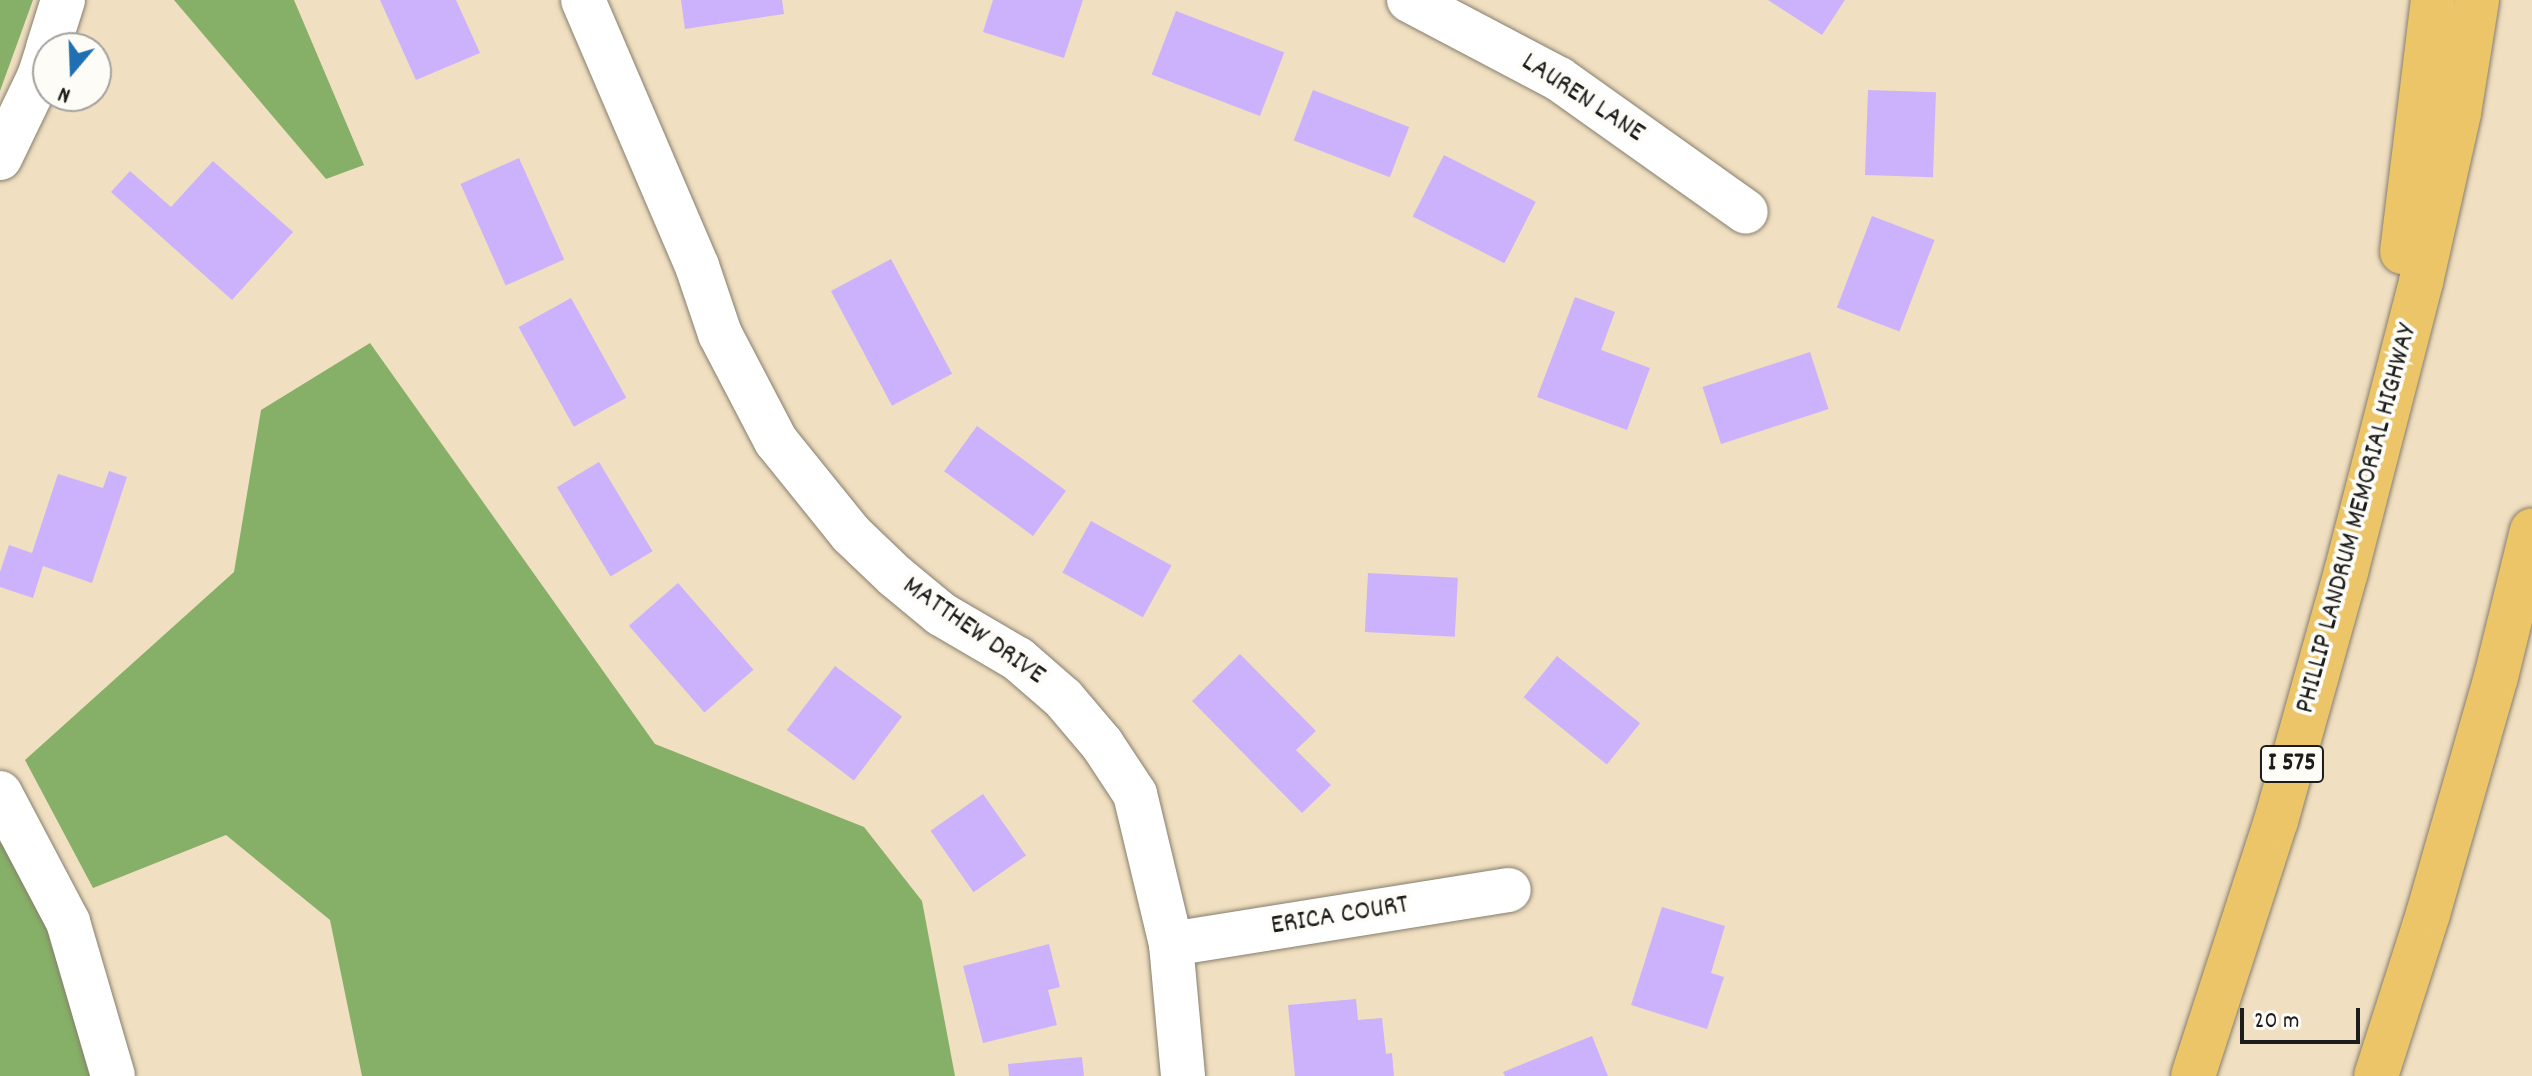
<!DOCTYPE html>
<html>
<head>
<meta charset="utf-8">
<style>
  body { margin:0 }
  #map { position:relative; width:2532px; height:1076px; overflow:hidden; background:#f0dfc0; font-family:Dekko,sans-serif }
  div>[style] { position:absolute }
  .forest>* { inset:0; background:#86b067 }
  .building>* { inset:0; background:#ccb2fd; transform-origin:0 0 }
  .roads { filter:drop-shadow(0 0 2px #867e6e) drop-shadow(0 0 2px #867e6e) }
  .minor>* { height:44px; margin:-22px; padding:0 22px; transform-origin:22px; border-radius:22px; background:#fff }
  .highway>* { height:44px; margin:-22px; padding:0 22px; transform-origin:22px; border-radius:22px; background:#ecc569 }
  span { translate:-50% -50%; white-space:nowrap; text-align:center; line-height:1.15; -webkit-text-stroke:8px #fdfcf7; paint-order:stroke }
  .shield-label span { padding:2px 6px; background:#fdfcf7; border:2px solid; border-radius:6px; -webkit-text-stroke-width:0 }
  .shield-label { font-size:26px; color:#1c1c1c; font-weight:700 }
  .street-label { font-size:28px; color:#1c1c1c }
  .north { position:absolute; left:32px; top:32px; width:80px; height:80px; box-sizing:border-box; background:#fdfcf7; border:2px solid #a3a29f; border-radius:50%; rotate:199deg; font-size:22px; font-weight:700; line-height:32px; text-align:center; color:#1c1c1c }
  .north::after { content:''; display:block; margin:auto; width:28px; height:36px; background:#1f6fb2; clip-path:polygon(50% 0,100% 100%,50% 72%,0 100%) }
  .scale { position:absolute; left:2240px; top:1008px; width:120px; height:36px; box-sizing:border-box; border:4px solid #1c1c1c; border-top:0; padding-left:10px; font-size:24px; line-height:28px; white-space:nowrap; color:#1c1c1c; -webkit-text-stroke:6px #fdfcf7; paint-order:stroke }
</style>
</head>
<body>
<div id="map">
  <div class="forest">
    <div style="clip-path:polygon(0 0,33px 0,0 91px)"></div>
    <div style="clip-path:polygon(174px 0,294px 0,364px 165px,326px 179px)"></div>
    <div style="clip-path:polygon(370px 343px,655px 744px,864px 827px,922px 901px,955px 1076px,362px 1076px,330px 920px,226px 835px,93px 888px,25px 760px,234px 572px,261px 410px)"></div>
    <div style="clip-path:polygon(0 842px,14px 859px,56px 939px,92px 1076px,0 1076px)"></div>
  </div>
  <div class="building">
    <div style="clip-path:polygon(380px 0,456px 0,480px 53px,416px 80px)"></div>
    <div style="clip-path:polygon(681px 0,782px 0,784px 14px,685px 29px)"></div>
    <div style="clip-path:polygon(993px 0,1083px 0,1064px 58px,983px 32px)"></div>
    <div style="clip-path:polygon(1768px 0,1845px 0,1822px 35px)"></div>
    <div style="left:1176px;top:11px;width:116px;height:68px;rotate:21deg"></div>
    <div style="left:1313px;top:90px;width:103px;height:54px;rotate:21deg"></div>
    <div style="left:1868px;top:90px;width:68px;height:85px;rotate:2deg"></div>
    <div style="left:1444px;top:155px;width:103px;height:69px;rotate:27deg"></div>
    <div style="left:519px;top:158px;width:111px;height:64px;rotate:66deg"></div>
    <div style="clip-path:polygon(213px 161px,293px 232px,232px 300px,111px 192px,130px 171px,171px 207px)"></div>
    <div style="left:1872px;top:216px;width:67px;height:98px;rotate:21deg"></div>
    <div style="left:891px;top:259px;width:130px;height:68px;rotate:62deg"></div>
    <div style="clip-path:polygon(1575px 297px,1615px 312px,1601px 350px,1650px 368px,1627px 430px,1537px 397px)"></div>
    <div style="left:571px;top:298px;width:114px;height:60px;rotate:61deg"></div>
    <div style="left:1810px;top:352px;width:60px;height:113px;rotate:72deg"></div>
    <div style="left:977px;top:426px;width:110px;height:56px;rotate:36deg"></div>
    <div style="left:599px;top:462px;width:104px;height:49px;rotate:59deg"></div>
    <div style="clip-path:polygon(109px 471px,127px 477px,92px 583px,43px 566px,33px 598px,0 587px,0 572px,9px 545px,32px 553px,58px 474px,103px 488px)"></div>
    <div style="left:1091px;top:521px;width:92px;height:59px;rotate:29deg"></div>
    <div style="left:1368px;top:573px;width:90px;height:59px;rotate:3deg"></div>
    <div style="left:678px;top:583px;width:115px;height:65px;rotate:49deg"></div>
    <div style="clip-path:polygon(1240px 654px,1316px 731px,1296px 750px,1331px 785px,1302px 813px,1192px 701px)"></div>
    <div style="left:1557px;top:656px;width:107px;height:53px;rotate:39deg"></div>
    <div style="left:835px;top:666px;width:84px;height:80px;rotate:37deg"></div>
    <div style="left:983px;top:794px;width:75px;height:64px;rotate:55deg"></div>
    <div style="clip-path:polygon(1662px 907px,1725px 926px,1711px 973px,1724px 977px,1707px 1029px,1631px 1005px)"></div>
    <div style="clip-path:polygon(1049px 944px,1060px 987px,1048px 990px,1057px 1025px,983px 1043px,963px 966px)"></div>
    <div style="clip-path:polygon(1356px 999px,1358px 1020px,1382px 1018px,1386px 1054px,1392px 1053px,1394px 1076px,1295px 1076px,1288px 1005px)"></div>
    <div style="clip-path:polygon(1592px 1036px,1608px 1076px,1505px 1076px,1503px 1072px)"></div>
    <div style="clip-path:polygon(1082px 1057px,1084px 1076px,1009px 1076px,1008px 1064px)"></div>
  </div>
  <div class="roads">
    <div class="minor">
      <div style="left:583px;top:0;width:289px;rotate:66.8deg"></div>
      <div style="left:697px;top:266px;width:72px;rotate:71.3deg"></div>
      <div style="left:720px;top:334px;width:121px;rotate:62.4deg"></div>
      <div style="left:776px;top:441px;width:119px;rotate:51.1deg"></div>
      <div style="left:851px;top:534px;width:61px;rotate:43.7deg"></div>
      <div style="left:895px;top:576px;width:60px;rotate:39.6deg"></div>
      <div style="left:941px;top:614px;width:89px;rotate:30.3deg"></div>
      <div style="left:1018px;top:659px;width:60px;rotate:40.9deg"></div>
      <div style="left:1063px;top:698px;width:60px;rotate:49.7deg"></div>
      <div style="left:1102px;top:744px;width:60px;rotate:56.6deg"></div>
      <div style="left:1135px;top:794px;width:154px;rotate:76.5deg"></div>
      <div style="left:1171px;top:944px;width:133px;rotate:84.8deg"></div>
      <div style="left:1409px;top:0;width:170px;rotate:27.8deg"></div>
      <div style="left:1559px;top:79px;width:229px;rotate:35.4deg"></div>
      <div style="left:48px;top:48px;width:50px;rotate:-72.6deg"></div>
      <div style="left:0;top:158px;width:90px;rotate:-64.3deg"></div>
      <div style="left:39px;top:77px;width:29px;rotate:-72deg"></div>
      <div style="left:0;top:793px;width:146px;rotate:62.2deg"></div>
      <div style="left:68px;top:922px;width:160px;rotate:73.7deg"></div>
      <div style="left:1171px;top:944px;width:342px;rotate:-9.1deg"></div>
    </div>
    <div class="highway">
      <div style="left:2402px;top:252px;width:254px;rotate:-83deg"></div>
      <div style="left:2193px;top:1076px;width:268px;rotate:-72deg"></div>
      <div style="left:2276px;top:821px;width:259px;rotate:-74.3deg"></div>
      <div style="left:2346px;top:572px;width:300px;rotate:-75.5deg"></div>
      <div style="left:2421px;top:282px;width:173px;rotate:-77.3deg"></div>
      <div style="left:2459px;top:113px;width:114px;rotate:-80.9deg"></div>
      <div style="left:2376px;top:1076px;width:170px;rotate:-72.2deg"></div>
      <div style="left:2428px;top:914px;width:247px;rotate:-74deg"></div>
      <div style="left:2496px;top:677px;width:151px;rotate:-76.2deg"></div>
    </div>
  </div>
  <div class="shield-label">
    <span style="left:2292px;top:764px">I 575</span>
  </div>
  <div class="street-label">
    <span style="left:1582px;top:99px;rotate:33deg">LAUREN LANE</span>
    <span style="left:2358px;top:519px;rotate:-75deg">PHILLIP LANDRUM MEMORIAL HIGHWAY</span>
    <span style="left:973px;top:632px;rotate:35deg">MATTHEW DRIVE</span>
    <span style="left:1340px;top:917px;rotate:-9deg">ERICA COURT</span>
  </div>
  <div class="north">N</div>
  <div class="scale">20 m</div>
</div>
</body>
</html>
